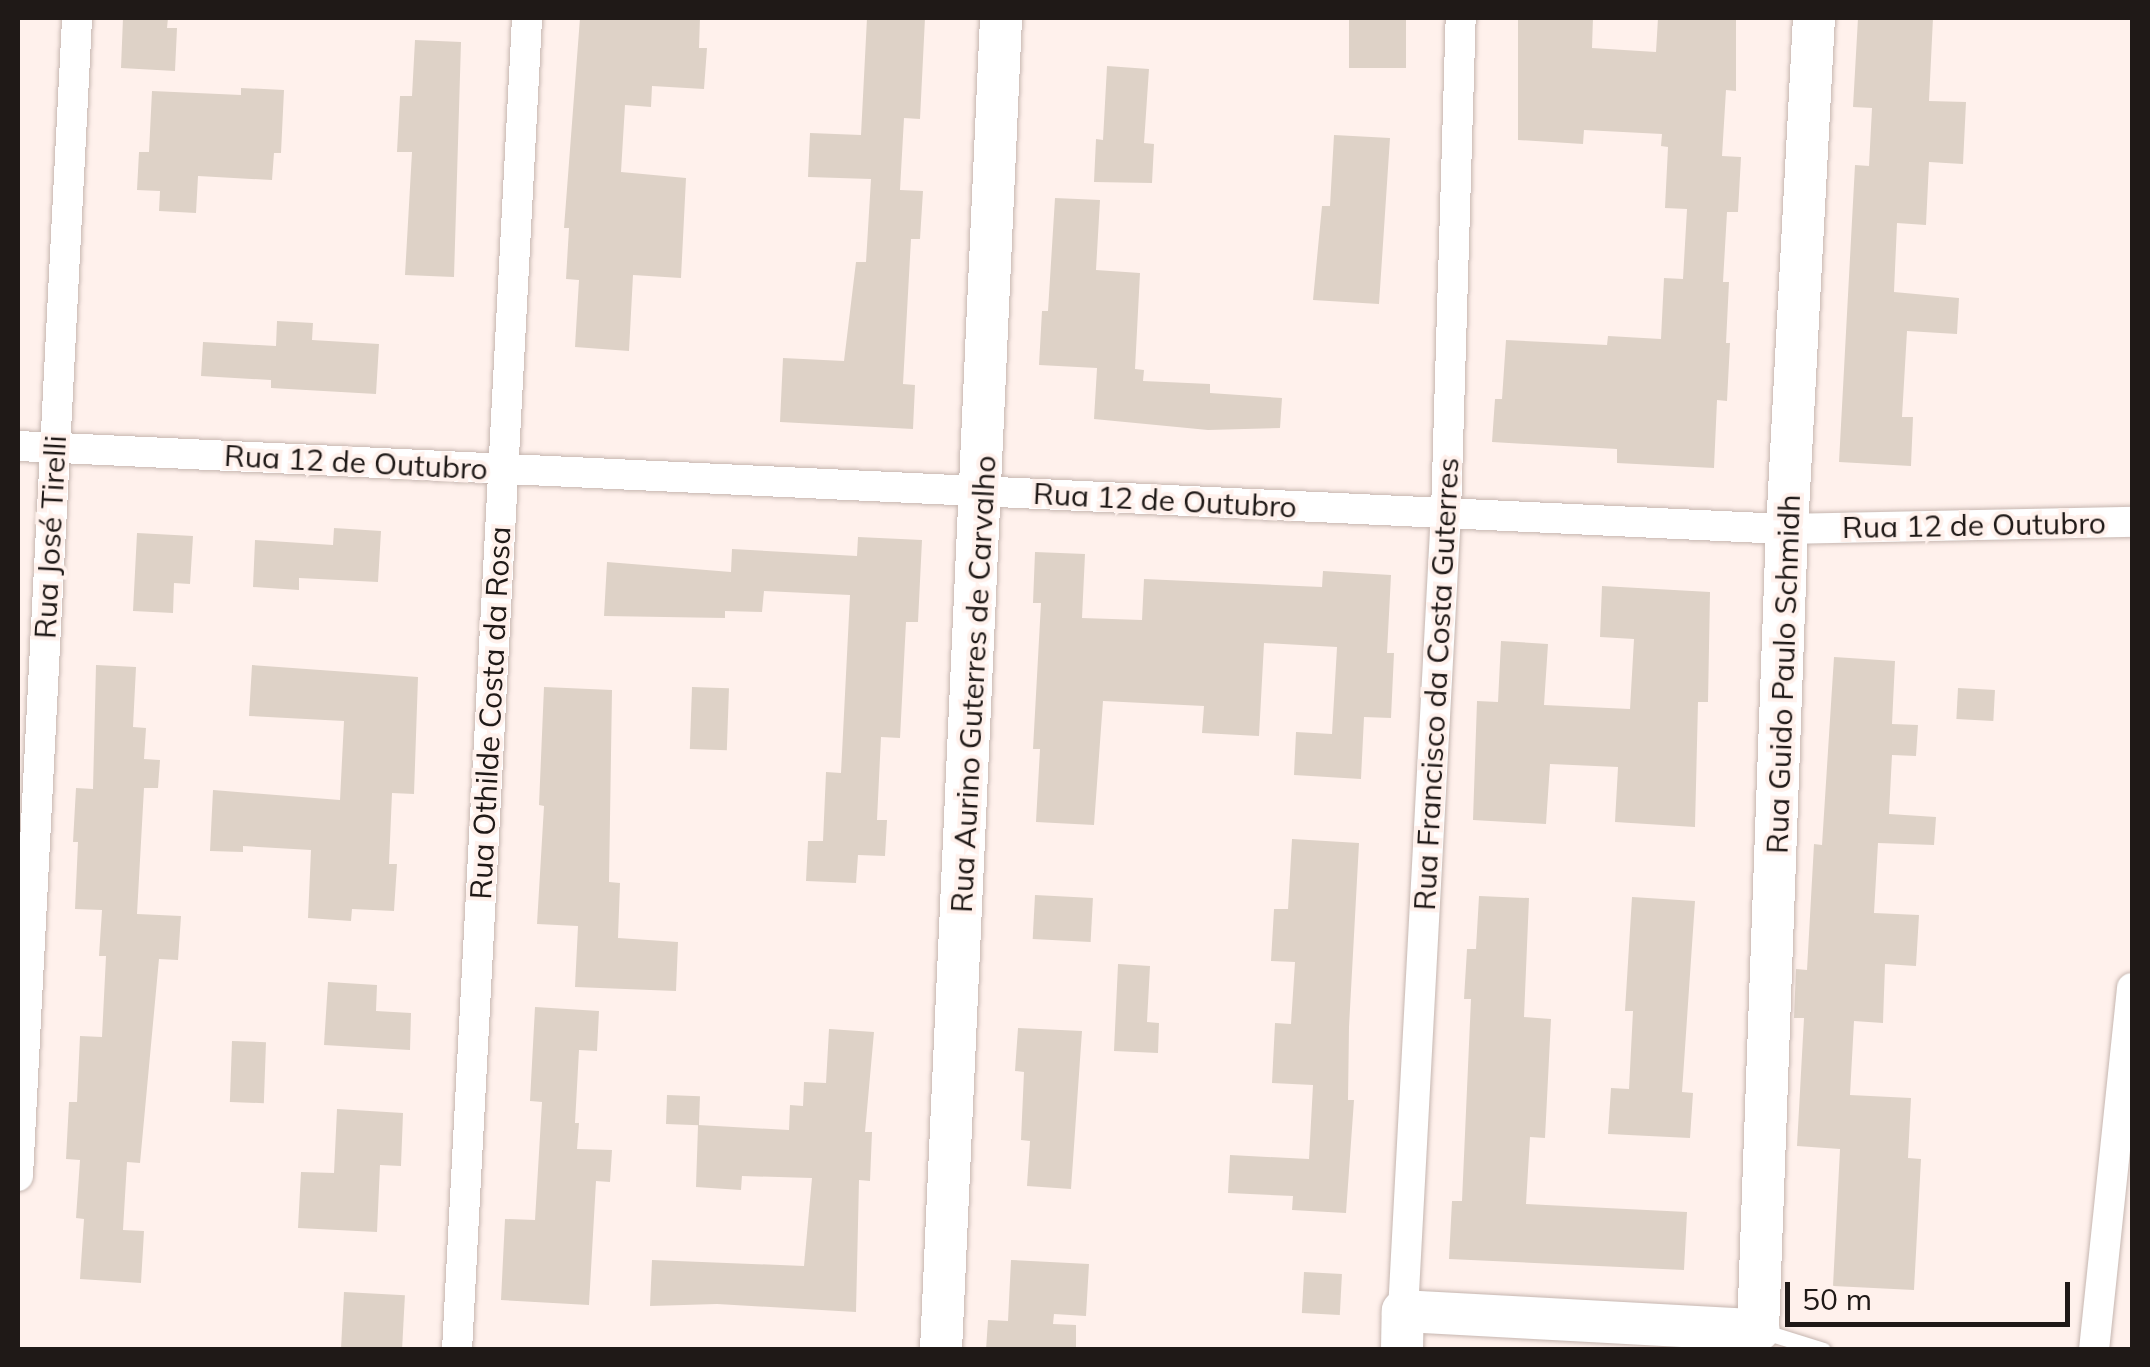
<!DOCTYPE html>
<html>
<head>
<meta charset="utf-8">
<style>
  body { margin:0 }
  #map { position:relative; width:2150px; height:1367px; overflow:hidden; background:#fff1ec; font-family:Mulish,sans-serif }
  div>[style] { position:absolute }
  .building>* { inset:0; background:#ded2c7; transform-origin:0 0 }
  .roads { filter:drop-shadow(0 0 2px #c6b6b0) drop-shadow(0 0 2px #c6b6b0) }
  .lane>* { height:15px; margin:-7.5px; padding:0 7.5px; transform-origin:7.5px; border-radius:7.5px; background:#fff }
  .street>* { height:30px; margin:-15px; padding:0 15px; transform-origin:15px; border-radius:15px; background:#fff }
  .secondary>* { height:42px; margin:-21px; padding:0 21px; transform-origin:21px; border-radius:21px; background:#fff }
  span { translate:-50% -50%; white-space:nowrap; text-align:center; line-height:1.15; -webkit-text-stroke:8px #fff1ec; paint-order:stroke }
  .street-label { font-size:30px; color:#1f1917 }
  .frame { position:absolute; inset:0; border:20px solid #1f1917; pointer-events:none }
  .scale { position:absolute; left:1785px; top:1282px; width:285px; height:45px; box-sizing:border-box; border:5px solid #1f1917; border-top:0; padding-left:12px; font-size:30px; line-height:35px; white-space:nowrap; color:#1f1917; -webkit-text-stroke:8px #fff1ec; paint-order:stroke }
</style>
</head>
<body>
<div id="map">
  <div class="building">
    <div style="clip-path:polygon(123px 18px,168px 18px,167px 28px,177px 28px,175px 71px,121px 68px)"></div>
    <div style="clip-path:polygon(580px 18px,700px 18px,699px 48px,707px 48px,704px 89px,652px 86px,651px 107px,625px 105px,621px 172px,686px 178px,681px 278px,633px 275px,629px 351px,575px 347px,579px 280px,566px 279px,569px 228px,564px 228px)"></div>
    <div style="clip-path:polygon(867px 18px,925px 18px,920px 119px,904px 118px,900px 190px,923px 191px,920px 239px,911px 239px,903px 384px,915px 385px,913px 429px,780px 422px,783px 358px,844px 361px,856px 262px,866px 262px,871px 179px,808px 177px,810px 133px,861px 135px)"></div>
    <div style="left:1349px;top:18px;width:57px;height:50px"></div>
    <div style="clip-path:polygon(1518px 18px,1593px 18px,1592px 48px,1656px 52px,1658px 18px,1736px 18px,1736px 91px,1726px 90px,1722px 156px,1741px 157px,1738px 212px,1727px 212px,1723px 282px,1729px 282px,1726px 343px,1730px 343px,1727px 401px,1717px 400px,1714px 468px,1617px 463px,1617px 449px,1492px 442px,1495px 399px,1502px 399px,1506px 340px,1607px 345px,1608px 336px,1661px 339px,1664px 278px,1683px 279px,1687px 209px,1665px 208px,1668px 147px,1661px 146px,1662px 134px,1584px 130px,1583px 144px,1518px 140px)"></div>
    <div style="clip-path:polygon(1858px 18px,1933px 18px,1929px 101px,1966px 102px,1963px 164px,1929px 162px,1926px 225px,1897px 223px,1894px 292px,1959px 298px,1957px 334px,1907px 331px,1902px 417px,1913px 417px,1911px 466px,1839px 462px,1855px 165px,1869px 166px,1872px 108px,1853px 107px)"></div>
    <div style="clip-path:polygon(415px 40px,461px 42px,454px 277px,405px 275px,412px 152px,397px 152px,400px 96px,412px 96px)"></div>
    <div style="clip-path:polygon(1107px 66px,1149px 69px,1144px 143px,1154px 144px,1152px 183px,1094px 182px,1096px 139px,1103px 140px)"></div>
    <div style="clip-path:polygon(241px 88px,284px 90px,281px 153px,274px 153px,272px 180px,198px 176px,196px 213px,159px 211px,160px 191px,137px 190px,139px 152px,149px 152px,152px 91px,241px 95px)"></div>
    <div style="clip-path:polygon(1334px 135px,1390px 138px,1379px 304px,1313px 300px,1322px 206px,1330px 206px)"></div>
    <div style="clip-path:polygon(1055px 198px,1100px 200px,1096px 270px,1140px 273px,1135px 369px,1144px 370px,1143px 381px,1210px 384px,1210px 393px,1282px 398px,1280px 428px,1208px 430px,1094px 419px,1097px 368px,1039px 365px,1042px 311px,1048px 311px)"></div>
    <div style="clip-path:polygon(277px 321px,313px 323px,312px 340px,379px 344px,376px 394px,271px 388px,271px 380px,201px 376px,203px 342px,276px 346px)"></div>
    <div style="clip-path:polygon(334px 528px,381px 531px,378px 582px,299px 578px,299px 590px,253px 587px,255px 540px,333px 545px)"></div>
    <div style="clip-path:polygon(137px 533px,193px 536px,190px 584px,174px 583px,173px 613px,133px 611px)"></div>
    <div style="clip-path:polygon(858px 537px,922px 540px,918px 622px,906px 622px,900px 738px,881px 737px,877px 820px,887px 820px,885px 856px,858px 855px,856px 883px,806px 881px,808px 841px,823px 841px,826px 772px,841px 773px,850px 595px,764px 591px,762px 612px,725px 611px,725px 618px,604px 616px,607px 562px,731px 572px,732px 549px,857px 556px)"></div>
    <div style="clip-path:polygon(1035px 552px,1085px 554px,1082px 618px,1142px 620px,1144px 579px,1322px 587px,1323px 571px,1391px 575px,1387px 653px,1394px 653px,1391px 718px,1364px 717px,1361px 779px,1294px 775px,1296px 732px,1332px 734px,1337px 647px,1264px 643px,1259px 736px,1202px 733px,1204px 706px,1103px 701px,1094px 825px,1036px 822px,1040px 749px,1033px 749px,1041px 603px,1033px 603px)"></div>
    <div style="clip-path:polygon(1602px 586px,1710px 592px,1708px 702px,1698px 702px,1695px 827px,1615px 822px,1618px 767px,1550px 764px,1546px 824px,1473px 820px,1477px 701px,1498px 702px,1501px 641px,1548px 644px,1544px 705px,1630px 709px,1634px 639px,1600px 637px)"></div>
    <div style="clip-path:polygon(1834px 657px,1895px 661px,1892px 724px,1918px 725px,1916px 756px,1892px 755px,1889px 814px,1936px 817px,1934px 845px,1878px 843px,1874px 913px,1919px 915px,1916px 966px,1885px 964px,1883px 1023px,1854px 1021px,1850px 1095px,1911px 1098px,1908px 1158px,1921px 1159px,1914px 1290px,1833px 1286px,1840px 1149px,1797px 1146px,1804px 1018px,1794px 1018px,1796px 969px,1807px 970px,1814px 844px,1822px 845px)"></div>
    <div style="clip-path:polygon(96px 665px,136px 667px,133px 727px,146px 728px,144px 759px,160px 760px,158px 788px,144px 788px,137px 914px,181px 916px,178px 960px,159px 959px,140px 1163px,127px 1162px,123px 1230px,144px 1231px,141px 1283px,80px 1279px,84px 1219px,76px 1218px,80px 1160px,66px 1159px,69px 1102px,77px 1102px,80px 1036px,102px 1037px,106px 956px,99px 956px,102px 910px,75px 909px,78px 842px,73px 842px,76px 788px,93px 789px)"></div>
    <div style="clip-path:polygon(252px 665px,418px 677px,414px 794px,392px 793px,389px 864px,397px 864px,394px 911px,352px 909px,351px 921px,308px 918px,311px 850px,243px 846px,243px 852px,210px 851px,213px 790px,340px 800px,344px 721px,249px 716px)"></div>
    <div style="clip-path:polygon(544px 687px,612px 690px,609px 882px,620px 883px,618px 938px,678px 942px,676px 991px,575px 987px,578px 926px,537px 924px,544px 806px,539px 805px)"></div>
    <div style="left:692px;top:687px;width:37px;height:62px;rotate:2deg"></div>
    <div style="left:1958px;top:688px;width:37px;height:31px;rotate:3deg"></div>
    <div style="clip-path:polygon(1292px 839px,1359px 843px,1349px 1027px,1348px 1100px,1354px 1100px,1346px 1213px,1292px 1210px,1293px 1196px,1228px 1193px,1230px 1155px,1309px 1159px,1313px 1085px,1272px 1083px,1275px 1023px,1291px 1024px,1295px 962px,1271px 961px,1274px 909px,1288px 909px)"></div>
    <div style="left:1035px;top:895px;width:58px;height:44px;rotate:3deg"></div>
    <div style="clip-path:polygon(1479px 896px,1529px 898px,1524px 1017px,1551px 1019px,1545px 1138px,1530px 1137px,1526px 1204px,1687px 1212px,1684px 1270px,1449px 1259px,1452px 1201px,1462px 1201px,1471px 999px,1464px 999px,1467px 949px,1476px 949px)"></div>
    <div style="clip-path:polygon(1632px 897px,1695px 901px,1682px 1092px,1693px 1093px,1690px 1138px,1608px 1134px,1611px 1088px,1629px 1089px,1633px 1011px,1625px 1011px)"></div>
    <div style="clip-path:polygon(1118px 964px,1150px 966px,1147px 1022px,1159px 1023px,1158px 1053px,1114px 1051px)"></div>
    <div style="clip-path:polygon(328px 982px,377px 985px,376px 1011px,411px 1013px,410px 1050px,324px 1045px)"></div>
    <div style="clip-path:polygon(535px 1007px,599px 1011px,597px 1051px,579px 1050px,575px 1123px,579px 1123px,577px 1149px,612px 1150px,610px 1182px,596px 1181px,589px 1305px,501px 1300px,505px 1219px,535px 1220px,542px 1102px,530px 1101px)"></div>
    <div style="clip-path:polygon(1018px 1028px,1082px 1031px,1071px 1189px,1027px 1186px,1030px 1141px,1021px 1140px,1024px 1072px,1015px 1071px)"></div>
    <div style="clip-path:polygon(829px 1029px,874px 1032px,865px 1132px,872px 1132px,870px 1181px,859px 1180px,856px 1312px,717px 1304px,650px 1306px,652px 1260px,804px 1266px,812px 1178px,742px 1176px,741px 1190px,696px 1187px,698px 1125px,789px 1130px,790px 1105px,803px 1106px,804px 1082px,826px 1083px)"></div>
    <div style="left:232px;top:1041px;width:34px;height:61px;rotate:2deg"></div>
    <div style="left:667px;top:1095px;width:33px;height:29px;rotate:2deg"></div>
    <div style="clip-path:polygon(337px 1109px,403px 1113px,401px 1166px,380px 1165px,377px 1232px,298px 1228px,301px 1172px,334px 1173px)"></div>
    <div style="clip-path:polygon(1011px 1260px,1089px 1264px,1086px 1316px,1054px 1314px,1053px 1324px,1076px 1325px,1076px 1350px,986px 1350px,988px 1320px,1008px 1321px)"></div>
    <div style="left:1304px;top:1272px;width:38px;height:41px;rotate:3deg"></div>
    <div style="left:344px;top:1292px;width:61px;height:58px;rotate:3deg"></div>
  </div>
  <div class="roads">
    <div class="lane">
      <div style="left:1762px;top:1331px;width:64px;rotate:17.3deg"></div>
    </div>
    <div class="street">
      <div style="left:18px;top:446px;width:1771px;rotate:2.69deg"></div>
      <div style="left:1787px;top:529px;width:345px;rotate:-1.2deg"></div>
      <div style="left:18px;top:1176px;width:1160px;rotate:-87.08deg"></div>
      <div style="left:1403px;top:1311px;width:799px;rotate:-86.92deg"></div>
      <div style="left:1446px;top:513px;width:495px;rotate:-88.3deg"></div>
      <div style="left:457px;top:1350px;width:1334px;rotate:-86.99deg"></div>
      <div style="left:2094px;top:1350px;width:364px;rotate:-84deg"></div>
    </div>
    <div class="secondary">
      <div style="left:941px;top:1350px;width:1333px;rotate:-87.42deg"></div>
      <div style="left:1402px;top:1350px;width:39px;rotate:-89deg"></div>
      <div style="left:1403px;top:1311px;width:356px;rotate:3.1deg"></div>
      <div style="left:1758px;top:1330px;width:802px;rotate:-87.93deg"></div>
      <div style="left:1787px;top:529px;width:512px;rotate:-86.98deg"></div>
    </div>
  </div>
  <div class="street-label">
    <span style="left:356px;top:462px;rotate:3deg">Rua 12 de Outubro</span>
    <span style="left:1165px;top:500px;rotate:3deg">Rua 12 de Outubro</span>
    <span style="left:1974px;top:525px;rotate:-1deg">Rua 12 de Outubro</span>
    <span style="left:50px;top:537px;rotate:-87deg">Rua José Tirelli</span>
    <span style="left:1783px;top:674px;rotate:-88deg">Rua Guido Paulo Schmidh</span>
    <span style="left:973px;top:684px;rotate:-87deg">Rua Aurino Guterres de Carvalho</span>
    <span style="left:1436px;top:684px;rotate:-87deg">Rua Francisco da Costa Guterres</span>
    <span style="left:490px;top:713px;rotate:-87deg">Rua Othilde Costa da Rosa</span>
  </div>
  <div class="frame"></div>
  <div class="scale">50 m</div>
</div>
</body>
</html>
